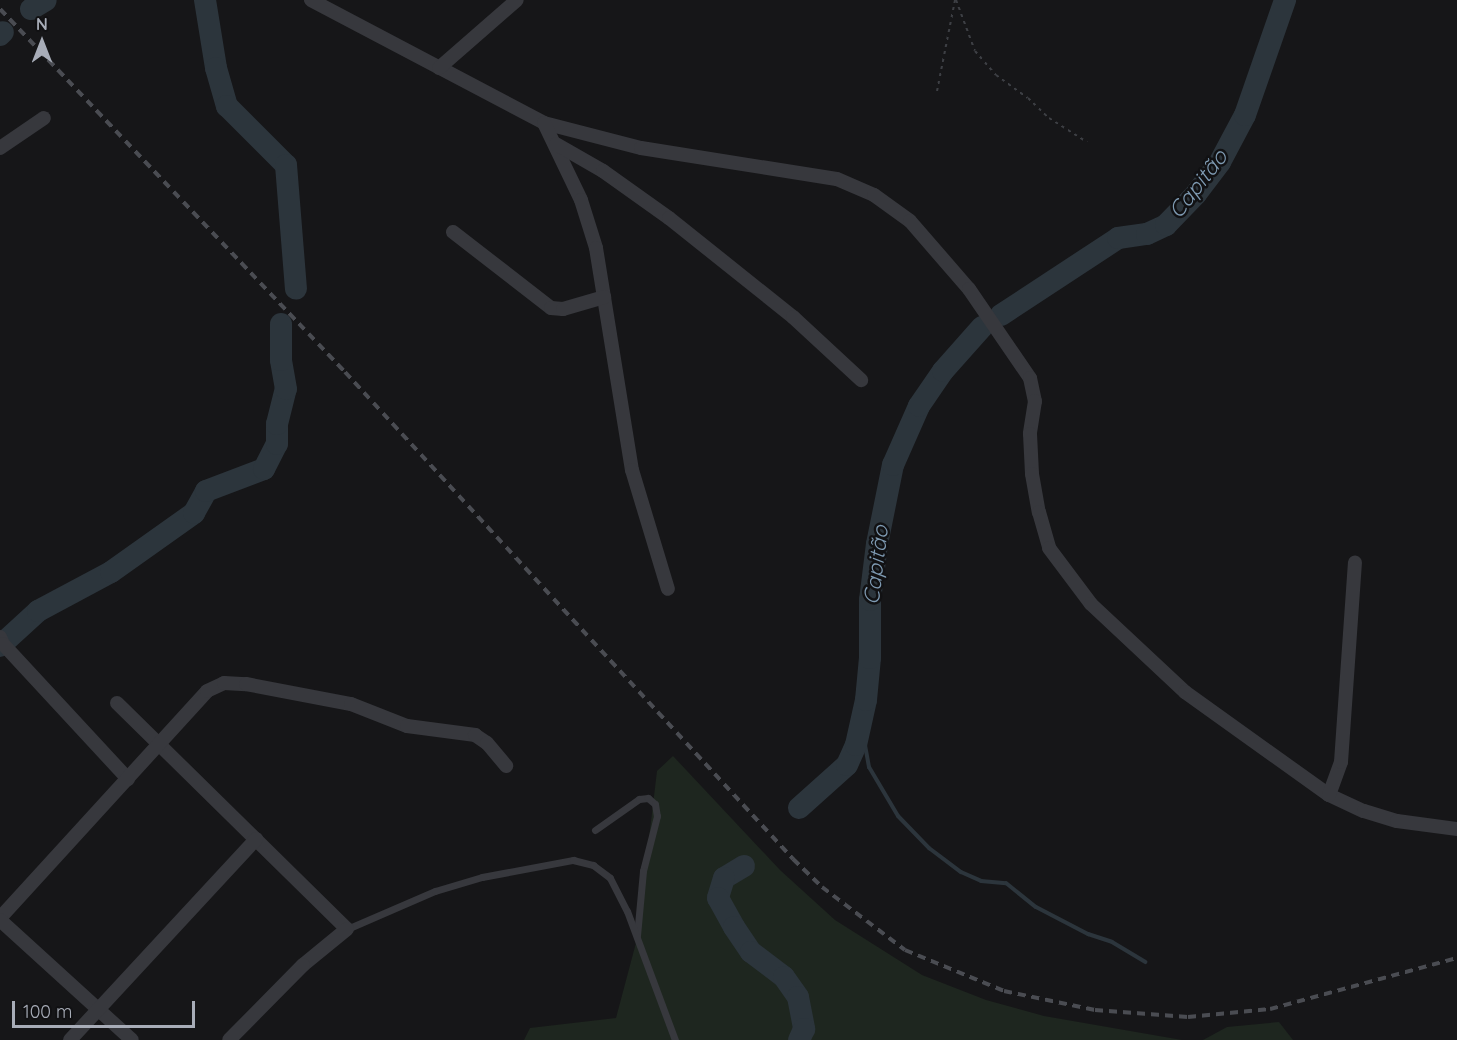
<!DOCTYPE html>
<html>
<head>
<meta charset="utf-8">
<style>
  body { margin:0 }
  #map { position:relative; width:1457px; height:1040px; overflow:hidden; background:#161618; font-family:Quicksand,sans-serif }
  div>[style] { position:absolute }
  .green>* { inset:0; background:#1e261f }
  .stream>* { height:4px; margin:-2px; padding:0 2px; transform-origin:2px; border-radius:2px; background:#2c353c }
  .river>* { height:22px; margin:-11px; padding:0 11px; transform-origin:11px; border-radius:11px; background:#2c353c }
  .path>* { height:2px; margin-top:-1px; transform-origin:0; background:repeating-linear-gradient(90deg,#3d3f44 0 3px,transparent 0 7.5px) }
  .service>* { height:7px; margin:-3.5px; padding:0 3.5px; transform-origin:3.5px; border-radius:3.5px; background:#37383d }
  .minor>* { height:14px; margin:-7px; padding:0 7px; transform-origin:7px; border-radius:7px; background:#37383d }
  .rail>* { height:4px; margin-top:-2px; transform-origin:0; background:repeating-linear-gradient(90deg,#4a4c52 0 8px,transparent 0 14px) }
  span { translate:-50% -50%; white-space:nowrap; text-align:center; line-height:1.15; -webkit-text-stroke:5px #111113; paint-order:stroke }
  .water-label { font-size:22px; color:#7f9bb3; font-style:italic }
  .north { position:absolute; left:12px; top:12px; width:60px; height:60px; -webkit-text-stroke:4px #111113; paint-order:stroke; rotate:0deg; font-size:16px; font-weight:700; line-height:24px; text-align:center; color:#a8adb8 }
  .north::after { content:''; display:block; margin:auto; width:21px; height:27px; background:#a8adb8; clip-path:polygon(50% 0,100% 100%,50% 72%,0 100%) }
  .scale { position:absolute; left:12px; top:1001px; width:183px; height:27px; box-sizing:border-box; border:3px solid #a8adb8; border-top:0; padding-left:8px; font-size:18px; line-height:21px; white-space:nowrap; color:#a8adb8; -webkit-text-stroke:4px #111113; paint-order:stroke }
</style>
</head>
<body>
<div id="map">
  <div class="green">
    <div style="clip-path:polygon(673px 756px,780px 870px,835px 920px,922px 975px,986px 1000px,1044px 1016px,1182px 1040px,524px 1040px,530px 1028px,616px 1018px,637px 939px,657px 771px)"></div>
    <div style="clip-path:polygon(1279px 1022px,1293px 1040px,1203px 1040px,1227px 1027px)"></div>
  </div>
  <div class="stream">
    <div style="left:861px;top:723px;width:45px;rotate:79.7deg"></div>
    <div style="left:869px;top:767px;width:57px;rotate:59.4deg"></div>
    <div style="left:898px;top:816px;width:45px;rotate:45.9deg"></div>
    <div style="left:929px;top:848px;width:40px;rotate:37deg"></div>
    <div style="left:961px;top:872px;width:22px;rotate:24deg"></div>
    <div style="left:981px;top:881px;width:25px;rotate:5deg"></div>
    <div style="left:1006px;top:883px;width:38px;rotate:39deg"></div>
    <div style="left:1036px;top:907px;width:59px;rotate:27.4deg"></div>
    <div style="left:1088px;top:934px;width:25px;rotate:18deg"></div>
    <div style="left:1112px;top:942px;width:39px;rotate:31deg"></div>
  </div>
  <div class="river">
    <div style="left:205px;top:0;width:69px;rotate:80.8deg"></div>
    <div style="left:216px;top:68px;width:40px;rotate:74deg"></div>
    <div style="left:227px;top:106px;width:83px;rotate:45deg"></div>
    <div style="left:286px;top:165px;width:124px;rotate:85.4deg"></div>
    <div style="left:31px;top:9px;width:17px;rotate:-31deg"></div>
    <div style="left:0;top:35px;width:4px;rotate:-45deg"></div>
    <div style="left:1001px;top:315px;width:140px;rotate:-33.3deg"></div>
    <div style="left:1118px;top:238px;width:29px;rotate:-8deg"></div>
    <div style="left:1147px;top:234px;width:21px;rotate:-25deg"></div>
    <div style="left:1166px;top:225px;width:43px;rotate:-45.9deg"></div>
    <div style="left:1196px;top:194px;width:40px;rotate:-53deg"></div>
    <div style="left:1220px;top:162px;width:53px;rotate:-62deg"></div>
    <div style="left:1245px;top:115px;width:122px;rotate:-70.8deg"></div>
    <div style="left:0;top:646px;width:52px;rotate:-42.6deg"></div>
    <div style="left:38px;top:611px;width:83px;rotate:-28.1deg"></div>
    <div style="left:111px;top:572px;width:102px;rotate:-35.4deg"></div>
    <div style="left:194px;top:513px;width:25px;rotate:-61deg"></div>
    <div style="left:206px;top:491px;width:62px;rotate:-20.8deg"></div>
    <div style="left:264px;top:469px;width:28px;rotate:-63deg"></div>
    <div style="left:277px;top:444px;width:20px;rotate:-90deg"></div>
    <div style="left:277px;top:424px;width:36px;rotate:-76deg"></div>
    <div style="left:286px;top:389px;width:29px;rotate:-100deg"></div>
    <div style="left:281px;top:360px;width:36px;rotate:-90deg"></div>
    <div style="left:799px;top:808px;width:64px;rotate:-41.9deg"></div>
    <div style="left:847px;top:765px;width:22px;rotate:-66deg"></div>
    <div style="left:856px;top:745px;width:46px;rotate:-77.5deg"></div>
    <div style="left:866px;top:700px;width:42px;rotate:-84.6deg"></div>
    <div style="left:870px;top:658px;width:58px;rotate:-90deg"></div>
    <div style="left:870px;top:600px;width:56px;rotate:-82.9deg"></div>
    <div style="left:877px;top:544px;width:81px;rotate:-78.6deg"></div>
    <div style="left:893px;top:465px;width:64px;rotate:-66.2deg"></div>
    <div style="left:919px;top:406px;width:42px;rotate:-55.6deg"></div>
    <div style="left:943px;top:371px;width:59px;rotate:-48.4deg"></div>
    <div style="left:744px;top:866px;width:23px;rotate:149deg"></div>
    <div style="left:724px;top:878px;width:21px;rotate:107deg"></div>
    <div style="left:718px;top:898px;width:33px;rotate:61deg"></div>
    <div style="left:734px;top:927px;width:30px;rotate:56deg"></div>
    <div style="left:751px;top:952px;width:41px;rotate:37.1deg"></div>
    <div style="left:784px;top:977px;width:24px;rotate:55deg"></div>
    <div style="left:798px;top:997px;width:33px;rotate:79deg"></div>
    <div style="left:804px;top:1029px;width:12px;rotate:114deg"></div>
  </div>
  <div class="path">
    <div style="left:956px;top:0;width:54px;rotate:69.6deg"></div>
    <div style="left:975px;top:51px;width:32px;rotate:49deg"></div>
    <div style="left:996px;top:75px;width:39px;rotate:36deg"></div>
    <div style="left:1028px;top:98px;width:29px;rotate:44deg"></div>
    <div style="left:1049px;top:118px;width:45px;rotate:32.3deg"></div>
    <div style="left:937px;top:91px;width:93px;rotate:-78.8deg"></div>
  </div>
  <div class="service">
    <div style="left:595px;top:830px;width:54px;rotate:-35.2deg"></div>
    <div style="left:639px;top:799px;width:9px;rotate:-6deg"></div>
    <div style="left:648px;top:798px;width:9px;rotate:41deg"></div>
    <div style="left:655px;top:804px;width:12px;rotate:81deg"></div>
    <div style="left:657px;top:816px;width:57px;rotate:104.3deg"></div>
    <div style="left:643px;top:871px;width:65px;rotate:95.3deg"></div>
    <div style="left:347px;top:929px;width:96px;rotate:-23.4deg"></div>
    <div style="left:435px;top:891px;width:49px;rotate:-16.6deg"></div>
    <div style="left:482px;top:877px;width:93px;rotate:-10.6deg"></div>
    <div style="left:573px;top:860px;width:21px;rotate:14deg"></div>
    <div style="left:593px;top:865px;width:21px;rotate:37deg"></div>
    <div style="left:610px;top:878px;width:37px;rotate:63deg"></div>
    <div style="left:627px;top:911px;width:138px;rotate:69.6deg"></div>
  </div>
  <div class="minor">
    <div style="left:311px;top:0;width:263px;rotate:27.8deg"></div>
    <div style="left:544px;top:123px;width:100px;rotate:14.5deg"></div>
    <div style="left:641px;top:148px;width:198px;rotate:9deg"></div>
    <div style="left:837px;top:179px;width:40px;rotate:23.4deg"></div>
    <div style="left:874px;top:195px;width:44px;rotate:35.8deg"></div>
    <div style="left:910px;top:221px;width:90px;rotate:49.1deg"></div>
    <div style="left:969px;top:289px;width:108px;rotate:55.6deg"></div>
    <div style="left:1030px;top:378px;width:24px;rotate:78deg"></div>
    <div style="left:1035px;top:401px;width:33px;rotate:99deg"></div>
    <div style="left:1030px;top:434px;width:40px;rotate:87.1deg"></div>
    <div style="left:1032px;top:474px;width:39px;rotate:80deg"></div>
    <div style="left:1039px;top:512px;width:37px;rotate:74deg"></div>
    <div style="left:1049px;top:548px;width:70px;rotate:53.1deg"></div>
    <div style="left:1091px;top:604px;width:129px;rotate:43.1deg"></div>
    <div style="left:1185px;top:692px;width:177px;rotate:35.6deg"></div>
    <div style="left:1329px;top:795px;width:38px;rotate:25deg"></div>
    <div style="left:1364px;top:811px;width:34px;rotate:17deg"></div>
    <div style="left:1397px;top:821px;width:61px;rotate:7.6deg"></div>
    <div style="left:439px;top:68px;width:103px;rotate:-41.1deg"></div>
    <div style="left:544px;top:123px;width:85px;rotate:64.3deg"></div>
    <div style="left:581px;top:200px;width:50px;rotate:72.6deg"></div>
    <div style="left:596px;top:248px;width:225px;rotate:80.8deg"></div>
    <div style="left:632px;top:470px;width:124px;rotate:73.2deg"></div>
    <div style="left:556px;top:144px;width:54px;rotate:29.9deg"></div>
    <div style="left:603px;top:171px;width:81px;rotate:35.5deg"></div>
    <div style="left:669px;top:218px;width:159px;rotate:38.6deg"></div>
    <div style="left:793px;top:317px;width:93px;rotate:42.8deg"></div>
    <div style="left:0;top:148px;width:53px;rotate:-34.3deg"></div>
    <div style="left:453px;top:232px;width:124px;rotate:37.8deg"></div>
    <div style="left:551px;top:308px;width:12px;rotate:5deg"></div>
    <div style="left:563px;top:309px;width:43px;rotate:-16.3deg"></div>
    <div style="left:0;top:637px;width:8px;rotate:67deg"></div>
    <div style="left:3px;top:644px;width:184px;rotate:47.2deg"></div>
    <div style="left:117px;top:703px;width:322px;rotate:44.5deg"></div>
    <div style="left:347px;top:929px;width:57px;rotate:140.7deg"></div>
    <div style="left:303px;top:965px;width:105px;rotate:134.6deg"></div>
    <div style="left:1329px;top:795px;width:35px;rotate:-70deg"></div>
    <div style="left:1341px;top:762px;width:200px;rotate:-86deg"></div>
    <div style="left:0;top:918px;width:307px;rotate:-47.6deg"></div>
    <div style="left:207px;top:691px;width:19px;rotate:-25deg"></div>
    <div style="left:224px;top:683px;width:22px;rotate:3deg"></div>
    <div style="left:246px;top:684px;width:107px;rotate:10.8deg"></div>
    <div style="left:351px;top:704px;width:60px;rotate:21.4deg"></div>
    <div style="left:407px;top:726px;width:69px;rotate:7.5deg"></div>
    <div style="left:475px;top:735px;width:14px;rotate:34deg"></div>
    <div style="left:487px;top:743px;width:30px;rotate:50deg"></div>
    <div style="left:0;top:920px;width:178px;rotate:42.3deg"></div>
    <div style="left:70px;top:1040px;width:274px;rotate:-47.2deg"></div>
  </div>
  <div class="rail">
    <div style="left:0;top:9px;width:501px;rotate:46.46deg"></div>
    <div style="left:345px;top:372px;width:662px;rotate:47.39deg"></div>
    <div style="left:793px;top:859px;width:40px;rotate:44deg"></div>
    <div style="left:822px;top:887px;width:104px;rotate:37.2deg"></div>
    <div style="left:905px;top:950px;width:107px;rotate:22.5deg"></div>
    <div style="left:1004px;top:991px;width:93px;rotate:11.8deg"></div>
    <div style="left:1095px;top:1010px;width:93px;rotate:4.3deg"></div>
    <div style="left:1188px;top:1017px;width:82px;rotate:-5.6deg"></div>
    <div style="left:1270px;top:1009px;width:194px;rotate:-15.3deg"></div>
  </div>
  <div class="water-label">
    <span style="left:1198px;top:184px;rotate:-52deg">Capitão</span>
    <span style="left:876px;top:565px;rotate:-83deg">Capitão</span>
  </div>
  <div class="north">N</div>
  <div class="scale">100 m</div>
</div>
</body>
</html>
